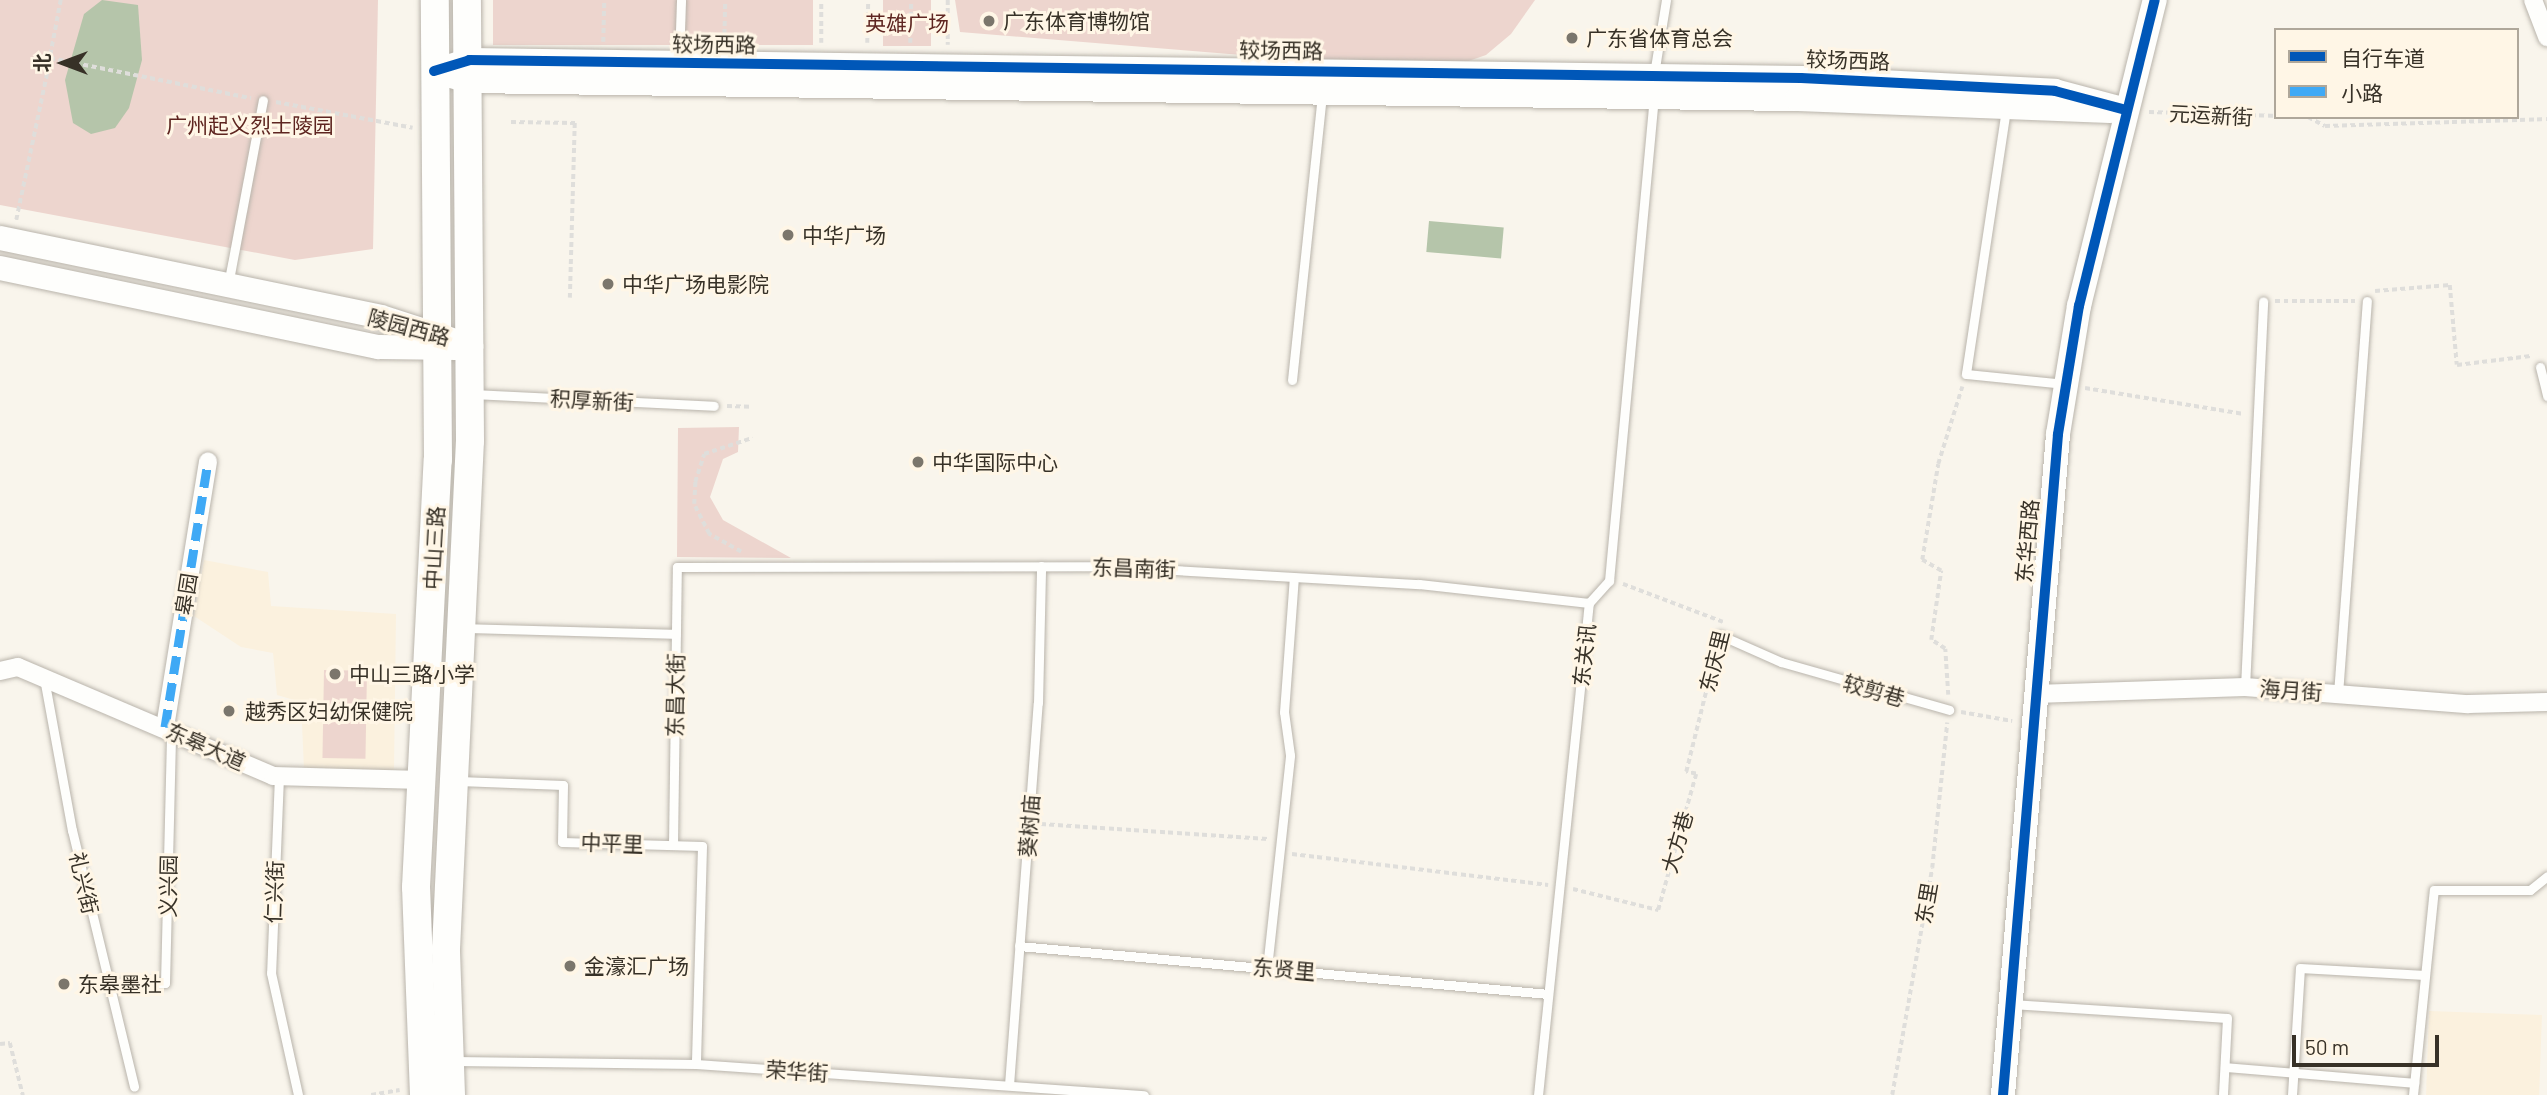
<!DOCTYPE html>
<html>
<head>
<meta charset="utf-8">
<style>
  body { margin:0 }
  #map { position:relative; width:2547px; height:1095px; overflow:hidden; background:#f9f5ec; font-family:Barlow,"Noto Sans SC",sans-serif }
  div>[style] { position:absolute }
  .built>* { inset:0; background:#fbf1de; transform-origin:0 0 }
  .green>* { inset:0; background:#edd5ce; transform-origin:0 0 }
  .water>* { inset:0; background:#b5c5aa; transform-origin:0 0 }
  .path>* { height:3.5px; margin-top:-1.75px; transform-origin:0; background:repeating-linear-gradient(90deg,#dfdedb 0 5px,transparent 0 8.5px) }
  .roads { filter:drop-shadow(0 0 2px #b9b4ab) drop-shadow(0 0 2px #b9b4ab) }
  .lane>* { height:9px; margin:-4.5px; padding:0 4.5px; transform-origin:4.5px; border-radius:4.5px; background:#fefefc }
  .street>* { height:18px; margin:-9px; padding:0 9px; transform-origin:9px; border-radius:9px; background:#fefefc }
  .secondary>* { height:24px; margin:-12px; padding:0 12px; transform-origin:12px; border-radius:12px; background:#fefefc }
  .primary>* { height:28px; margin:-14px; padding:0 14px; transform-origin:14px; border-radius:14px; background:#fefefc }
  .quiet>* { height:9px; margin-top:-4.5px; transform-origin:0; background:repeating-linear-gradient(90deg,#3fa9f5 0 18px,transparent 0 27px) }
  .cycleway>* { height:10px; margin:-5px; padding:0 5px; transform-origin:5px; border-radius:5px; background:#0057b8 }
  .dots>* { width:19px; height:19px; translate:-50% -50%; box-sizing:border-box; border:4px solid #fff6e6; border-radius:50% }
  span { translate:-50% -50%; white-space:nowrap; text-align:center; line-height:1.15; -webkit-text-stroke:6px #fff6e6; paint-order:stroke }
  .poi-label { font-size:21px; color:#373127 }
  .left { translate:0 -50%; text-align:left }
  .park-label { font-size:21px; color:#5e2520 }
  .street-label { font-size:21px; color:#373127 }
  .legend { position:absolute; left:2274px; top:28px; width:245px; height:91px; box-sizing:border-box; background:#fff6e6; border:2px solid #afa79a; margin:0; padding:9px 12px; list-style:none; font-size:21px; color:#373127 }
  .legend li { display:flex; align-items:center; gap:14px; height:35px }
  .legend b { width:35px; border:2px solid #afa79a }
  .north { position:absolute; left:28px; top:28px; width:70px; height:70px; -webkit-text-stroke:5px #fff6e6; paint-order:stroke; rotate:270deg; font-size:19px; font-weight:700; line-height:28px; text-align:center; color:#373127 }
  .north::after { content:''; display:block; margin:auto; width:24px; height:32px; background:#373127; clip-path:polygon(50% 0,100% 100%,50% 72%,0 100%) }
  .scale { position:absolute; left:2292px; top:1035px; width:147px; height:32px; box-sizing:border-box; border:4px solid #373127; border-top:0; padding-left:9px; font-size:21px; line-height:24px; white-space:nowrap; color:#373127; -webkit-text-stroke:5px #fff6e6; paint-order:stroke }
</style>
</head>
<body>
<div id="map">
  <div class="built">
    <div style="clip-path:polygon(204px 560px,268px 572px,271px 606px,396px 614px,394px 771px,304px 769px,301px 702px,277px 695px,273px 653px,241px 647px,194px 616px)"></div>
    <div style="left:2429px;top:1011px;width:113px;height:84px;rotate:2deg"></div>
  </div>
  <div class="green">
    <div style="clip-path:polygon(0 0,378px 0,373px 249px,295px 260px,0 205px)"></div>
    <div style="left:493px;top:0;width:320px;height:45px"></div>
    <div style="left:883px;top:0;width:48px;height:46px"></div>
    <div style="clip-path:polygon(955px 0,1535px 0,1511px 34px,1486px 55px,1457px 65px,1328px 62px,960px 32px)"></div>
    <div style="clip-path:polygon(739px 427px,738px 452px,723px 459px,710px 497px,723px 520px,791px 558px,677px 557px,678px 428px)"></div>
    <div style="left:324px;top:670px;width:43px;height:88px;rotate:1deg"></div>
  </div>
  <div class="water">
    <div style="clip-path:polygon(102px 0,138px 5px,142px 60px,129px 108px,115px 128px,91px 134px,73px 123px,65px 80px,84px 14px)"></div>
    <div style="left:1429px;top:221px;width:75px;height:31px;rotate:5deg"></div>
  </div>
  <div class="path">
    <div style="left:61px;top:0;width:59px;rotate:100.7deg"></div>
    <div style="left:50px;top:58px;width:205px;rotate:11.3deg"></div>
    <div style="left:948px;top:0;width:45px;rotate:90deg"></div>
    <div style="left:603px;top:42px;width:42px;rotate:-88.6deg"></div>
    <div style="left:724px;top:43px;width:43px;rotate:-88.7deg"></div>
    <div style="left:821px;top:43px;width:43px;rotate:-90deg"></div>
    <div style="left:867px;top:43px;width:43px;rotate:-88.7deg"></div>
    <div style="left:910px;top:43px;width:43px;rotate:-88.7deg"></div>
    <div style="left:276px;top:102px;width:139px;rotate:10.7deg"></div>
    <div style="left:2149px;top:112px;width:159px;rotate:1.8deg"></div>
    <div style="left:2308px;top:117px;width:19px;rotate:28deg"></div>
    <div style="left:2325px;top:126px;width:222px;rotate:-1.8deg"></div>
    <div style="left:511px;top:122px;width:64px;rotate:0.9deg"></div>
    <div style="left:575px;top:123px;width:175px;rotate:91.6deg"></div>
    <div style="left:16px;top:220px;width:166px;rotate:-78.1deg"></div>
    <div style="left:2375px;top:291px;width:75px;rotate:-4.6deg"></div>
    <div style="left:2450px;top:285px;width:80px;rotate:85deg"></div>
    <div style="left:2457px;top:365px;width:74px;rotate:-7deg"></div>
    <div style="left:2275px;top:301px;width:80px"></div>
    <div style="left:2085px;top:388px;width:161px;rotate:9.3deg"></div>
    <div style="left:727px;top:406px;width:25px;rotate:2deg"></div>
    <div style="left:741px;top:552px;width:37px;rotate:-151deg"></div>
    <div style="left:709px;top:534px;width:34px;rotate:-117deg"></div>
    <div style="left:694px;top:504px;width:22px;rotate:-87deg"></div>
    <div style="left:695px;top:482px;width:29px;rotate:-72deg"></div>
    <div style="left:704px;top:454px;width:51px;rotate:-18.4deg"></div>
    <div style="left:1623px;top:584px;width:107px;rotate:20.8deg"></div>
    <div style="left:1948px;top:695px;width:46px;rotate:-93.7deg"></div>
    <div style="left:1945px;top:649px;width:17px;rotate:-147deg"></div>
    <div style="left:1931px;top:640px;width:70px;rotate:-81.8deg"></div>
    <div style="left:1941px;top:571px;width:22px;rotate:-150deg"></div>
    <div style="left:1922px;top:560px;width:97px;rotate:-80.5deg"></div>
    <div style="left:1938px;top:464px;width:81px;rotate:-72.7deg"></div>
    <div style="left:1961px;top:712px;width:52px;rotate:10deg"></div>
    <div style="left:1041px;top:824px;width:227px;rotate:3.8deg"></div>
    <div style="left:1292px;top:854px;width:258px;rotate:6.9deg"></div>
    <div style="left:1573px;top:889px;width:88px;rotate:13.9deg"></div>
    <div style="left:1658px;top:910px;width:141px;rotate:-74.4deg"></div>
    <div style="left:1696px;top:774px;width:10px;rotate:-169deg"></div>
    <div style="left:1686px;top:772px;width:129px;rotate:-76.1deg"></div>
    <div style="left:0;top:1044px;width:10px;rotate:-6deg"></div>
    <div style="left:10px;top:1043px;width:54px;rotate:76deg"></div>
    <div style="left:371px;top:1095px;width:29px;rotate:-10deg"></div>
    <div style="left:1892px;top:1095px;width:230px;rotate:-80deg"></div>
    <div style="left:1932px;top:868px;width:146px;rotate:-84.1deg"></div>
  </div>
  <div class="roads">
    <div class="lane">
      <div style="left:679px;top:61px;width:61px;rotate:-88.1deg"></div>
      <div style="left:1654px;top:74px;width:75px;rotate:-80.8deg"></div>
      <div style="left:2006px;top:109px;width:268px;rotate:98.6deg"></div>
      <div style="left:1966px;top:374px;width:100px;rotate:5.8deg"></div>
      <div style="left:228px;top:285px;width:188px;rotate:-79.3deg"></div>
      <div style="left:2540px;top:367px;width:30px;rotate:76deg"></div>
      <div style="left:1292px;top:380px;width:288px;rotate:-84deg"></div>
      <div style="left:472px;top:394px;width:242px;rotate:2.8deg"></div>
      <div style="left:464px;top:628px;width:212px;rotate:1.6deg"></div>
      <div style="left:1720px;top:635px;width:67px;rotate:23.9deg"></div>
      <div style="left:1781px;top:662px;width:175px;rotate:15.9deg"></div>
      <div style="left:44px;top:678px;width:155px;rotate:79.6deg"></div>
      <div style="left:72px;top:830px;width:264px;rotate:76.4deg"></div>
      <div style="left:2245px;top:687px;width:386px;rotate:-87.3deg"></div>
      <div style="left:2338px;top:694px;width:394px;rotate:-85.8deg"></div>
      <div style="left:279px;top:776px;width:197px;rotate:92.3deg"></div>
      <div style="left:271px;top:973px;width:125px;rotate:77.5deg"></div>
      <div style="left:459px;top:781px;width:104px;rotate:2.2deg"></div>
      <div style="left:563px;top:785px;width:57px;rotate:91deg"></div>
      <div style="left:562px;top:842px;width:140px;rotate:1.6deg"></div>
      <div style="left:702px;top:846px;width:218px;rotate:91.6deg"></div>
      <div style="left:673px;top:845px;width:278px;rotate:-89.2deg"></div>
      <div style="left:677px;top:567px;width:427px;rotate:-0.1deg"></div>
      <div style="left:1104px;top:566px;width:316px;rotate:3.3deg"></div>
      <div style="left:1419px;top:584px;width:171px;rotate:6.4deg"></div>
      <div style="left:1019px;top:946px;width:531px;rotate:5.18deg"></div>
      <div style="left:1267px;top:968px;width:214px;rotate:-83.8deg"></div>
      <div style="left:1290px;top:755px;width:43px;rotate:-97.9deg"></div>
      <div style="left:1284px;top:712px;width:135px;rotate:-85.8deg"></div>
      <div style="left:106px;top:983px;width:59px"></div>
      <div style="left:165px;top:983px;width:251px;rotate:-88.6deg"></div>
      <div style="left:2012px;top:1004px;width:215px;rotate:3.7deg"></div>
      <div style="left:2227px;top:1018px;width:77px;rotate:93deg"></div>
      <div style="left:454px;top:1061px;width:242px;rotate:0.7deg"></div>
      <div style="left:696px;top:1064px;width:449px;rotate:4deg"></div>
      <div style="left:2225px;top:1067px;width:190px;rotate:4.8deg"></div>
      <div style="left:1009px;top:1085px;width:383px;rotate:-85.7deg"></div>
      <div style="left:1038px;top:703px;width:137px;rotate:-88.7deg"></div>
      <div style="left:1538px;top:1095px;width:495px;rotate:-84.1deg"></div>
      <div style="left:1589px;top:603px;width:30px;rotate:-48deg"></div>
      <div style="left:1609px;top:581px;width:485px;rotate:-84.7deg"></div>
      <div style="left:2292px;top:1095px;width:127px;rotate:-86.4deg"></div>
      <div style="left:2300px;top:968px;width:125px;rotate:3.2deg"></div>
      <div style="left:2413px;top:1095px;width:206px;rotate:-84.2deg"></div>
      <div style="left:2434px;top:890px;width:96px"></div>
      <div style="left:2530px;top:890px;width:22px;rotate:-39deg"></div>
    </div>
    <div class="street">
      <div style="left:2533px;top:0;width:40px;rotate:69deg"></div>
      <div style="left:0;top:671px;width:18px;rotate:-13deg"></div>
      <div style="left:18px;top:667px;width:277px;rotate:23.1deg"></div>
      <div style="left:273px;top:776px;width:149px;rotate:1.5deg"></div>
      <div style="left:2035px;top:694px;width:210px;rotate:-1.9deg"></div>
      <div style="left:2245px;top:687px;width:224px;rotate:4.4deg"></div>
      <div style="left:2468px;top:704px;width:79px;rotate:-1.5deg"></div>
      <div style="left:165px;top:727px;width:269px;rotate:-80.8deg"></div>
    </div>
    <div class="secondary">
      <div style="left:434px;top:71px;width:37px;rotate:-17deg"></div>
      <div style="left:469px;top:60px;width:1332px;rotate:0.77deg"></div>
      <div style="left:1801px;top:78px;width:254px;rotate:2.9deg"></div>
      <div style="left:2055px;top:91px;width:73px;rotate:15deg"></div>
      <div style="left:448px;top:75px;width:21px;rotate:17deg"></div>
      <div style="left:468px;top:81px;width:1329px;rotate:0.78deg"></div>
      <div style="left:1797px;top:99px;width:314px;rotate:2.2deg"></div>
      <div style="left:0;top:238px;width:389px;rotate:11.7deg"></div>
      <div style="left:381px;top:317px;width:95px;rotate:17.9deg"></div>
      <div style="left:0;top:268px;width:387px;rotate:11.8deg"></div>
      <div style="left:379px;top:347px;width:77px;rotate:0.7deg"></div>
      <div style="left:2003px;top:1095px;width:663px;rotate:-85.24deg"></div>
      <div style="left:2058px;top:434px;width:130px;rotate:-80.7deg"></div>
      <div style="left:2079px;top:306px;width:315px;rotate:-76.1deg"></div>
    </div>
    <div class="primary">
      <div style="left:424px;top:1095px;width:208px;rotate:-92.2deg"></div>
      <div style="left:416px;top:887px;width:428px;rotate:-87.1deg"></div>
      <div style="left:438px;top:460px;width:460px;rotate:-90.4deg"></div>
      <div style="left:451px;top:1095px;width:146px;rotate:-92deg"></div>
      <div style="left:446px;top:949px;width:509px;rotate:-87.3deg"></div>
      <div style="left:470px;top:441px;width:441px;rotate:-90.4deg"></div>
    </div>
  </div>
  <div class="quiet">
    <div style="left:165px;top:727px;width:269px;rotate:-80.8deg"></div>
  </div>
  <div class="cycleway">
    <div style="left:434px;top:71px;width:37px;rotate:-17deg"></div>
    <div style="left:469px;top:60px;width:1332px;rotate:0.77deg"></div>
    <div style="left:1801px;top:78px;width:254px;rotate:2.9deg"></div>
    <div style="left:2055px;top:91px;width:73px;rotate:15deg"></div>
    <div style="left:2003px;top:1095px;width:663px;rotate:-85.24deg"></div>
    <div style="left:2058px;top:434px;width:130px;rotate:-80.7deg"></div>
    <div style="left:2079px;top:306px;width:315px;rotate:-76.1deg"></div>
  </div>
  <div class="dots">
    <div style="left:989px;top:21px;background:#7b766c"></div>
    <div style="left:1572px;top:38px;background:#7b766c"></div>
    <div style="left:788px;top:235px;background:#7b766c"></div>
    <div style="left:608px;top:284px;background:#7b766c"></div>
    <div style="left:918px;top:462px;background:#7b766c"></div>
    <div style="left:335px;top:674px;background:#7b766c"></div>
    <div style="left:229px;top:711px;background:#7b766c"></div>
    <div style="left:570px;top:966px;background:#7b766c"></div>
    <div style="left:64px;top:984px;background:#7b766c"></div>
  </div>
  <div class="poi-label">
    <span class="left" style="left:1003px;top:21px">广东体育博物馆</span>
    <span class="left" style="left:1586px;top:38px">广东省体育总会</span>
    <span class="left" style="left:802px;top:235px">中华广场</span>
    <span class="left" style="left:622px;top:284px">中华广场电影院</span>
    <span class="left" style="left:932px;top:462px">中华国际中心</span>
    <span class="left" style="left:349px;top:674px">中山三路小学</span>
    <span class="left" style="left:245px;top:711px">越秀区妇幼保健院</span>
    <span class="left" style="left:584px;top:966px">金濠汇广场</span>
    <span class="left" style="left:78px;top:984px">东皋墨社</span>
  </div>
  <div class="park-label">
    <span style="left:907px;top:23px">英雄广场</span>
    <span style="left:250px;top:125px">广州起义烈士陵园</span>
  </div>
  <div class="street-label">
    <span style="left:714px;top:44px;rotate:1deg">较场西路</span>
    <span style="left:1281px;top:50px;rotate:1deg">较场西路</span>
    <span style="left:1848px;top:60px;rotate:2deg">较场西路</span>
    <span style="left:2211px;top:115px;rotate:3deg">元运新街</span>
    <span style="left:409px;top:327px;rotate:15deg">陵园西路</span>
    <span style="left:592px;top:400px;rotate:3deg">积厚新街</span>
    <span style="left:2027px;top:541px;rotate:-85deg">东华西路</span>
    <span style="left:434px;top:548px;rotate:-87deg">中山三路</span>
    <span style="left:1134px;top:568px;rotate:2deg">东昌南街</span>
    <span style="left:186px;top:594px;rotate:-81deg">皋园</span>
    <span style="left:1584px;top:655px;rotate:-84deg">东关讯</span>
    <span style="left:1714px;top:661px;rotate:-76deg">东庆里</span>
    <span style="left:1874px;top:690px;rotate:16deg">较剪巷</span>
    <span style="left:2291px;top:690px;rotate:4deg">海月街</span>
    <span style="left:675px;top:695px;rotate:-89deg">东昌大街</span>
    <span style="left:206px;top:746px;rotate:24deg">东皋大道</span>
    <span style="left:1029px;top:826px;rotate:-86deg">葵树庙</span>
    <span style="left:1677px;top:842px;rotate:-74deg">大方巷</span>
    <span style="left:612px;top:843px;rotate:2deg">中平里</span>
    <span style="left:84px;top:883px;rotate:77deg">礼兴街</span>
    <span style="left:168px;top:886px;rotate:-89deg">义兴园</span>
    <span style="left:274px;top:892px;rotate:-88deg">仁兴街</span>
    <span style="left:1926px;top:903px;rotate:-80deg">东里</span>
    <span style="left:1284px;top:969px;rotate:5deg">东贤里</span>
    <span style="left:797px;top:1071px;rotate:4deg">荣华街</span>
  </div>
  <ul class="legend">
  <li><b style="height:9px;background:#0057b8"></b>自行车道</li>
  <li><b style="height:9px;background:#3fa9f5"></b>小路</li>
  </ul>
  <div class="north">北</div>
  <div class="scale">50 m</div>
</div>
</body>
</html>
